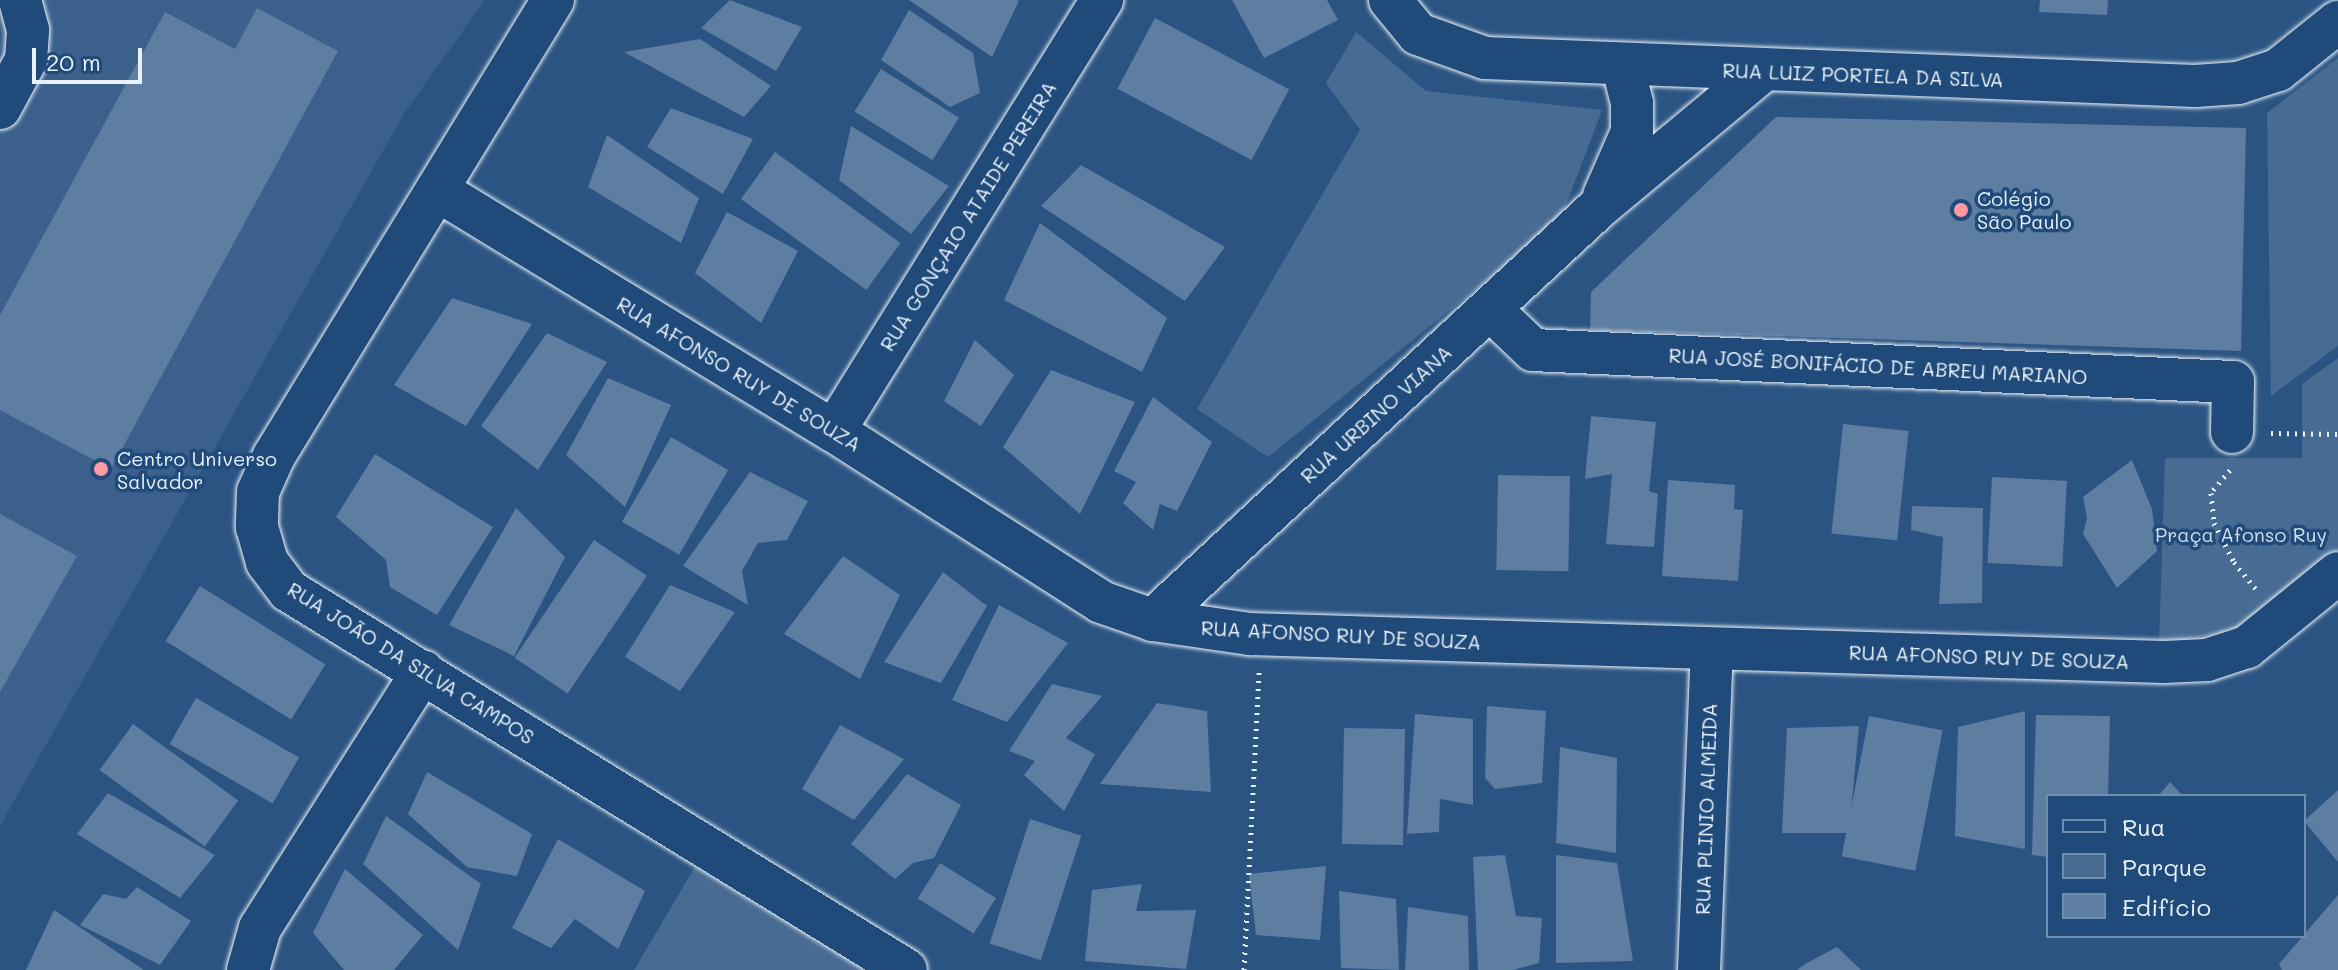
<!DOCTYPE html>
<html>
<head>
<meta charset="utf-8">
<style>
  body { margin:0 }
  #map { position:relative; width:2338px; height:970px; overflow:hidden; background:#2b5482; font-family:Mali,sans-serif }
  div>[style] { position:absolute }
  .built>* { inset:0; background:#3a608b }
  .green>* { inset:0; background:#476b93 }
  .building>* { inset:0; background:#5d7da1; transform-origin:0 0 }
  .path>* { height:5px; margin-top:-2.5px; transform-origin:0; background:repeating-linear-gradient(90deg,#e8f1f8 0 2px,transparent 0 8px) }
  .roads { filter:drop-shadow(0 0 2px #e8f1f8) drop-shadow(0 0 2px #e8f1f8) }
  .minor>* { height:42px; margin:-21px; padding:0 21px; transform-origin:21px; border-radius:21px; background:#1f4a7a }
  .dots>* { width:22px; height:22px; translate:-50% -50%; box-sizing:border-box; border:4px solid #1f4a7a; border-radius:50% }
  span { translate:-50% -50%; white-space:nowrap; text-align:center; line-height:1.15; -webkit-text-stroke:7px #1f4a7a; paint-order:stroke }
  .street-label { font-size:20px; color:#e8f1f8 }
  .poi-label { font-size:20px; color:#e8f1f8 }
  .left { translate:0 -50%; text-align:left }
  .park-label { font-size:20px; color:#d0dde9 }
  .legend { position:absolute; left:2046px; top:794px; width:260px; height:144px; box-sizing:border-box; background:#1f4a7a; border:2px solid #6f8dac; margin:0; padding:10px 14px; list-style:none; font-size:24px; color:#e8f1f8 }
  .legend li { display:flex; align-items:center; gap:16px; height:40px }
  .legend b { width:40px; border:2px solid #6f8dac }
  .scale { position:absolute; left:32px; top:48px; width:110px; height:36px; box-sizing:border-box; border:4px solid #e8f1f8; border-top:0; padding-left:10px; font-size:24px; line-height:28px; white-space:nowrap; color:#e8f1f8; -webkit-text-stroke:6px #1f4a7a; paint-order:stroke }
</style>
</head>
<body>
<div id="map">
  <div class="built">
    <div style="clip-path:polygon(0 0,485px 0,405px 112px,0 826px)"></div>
  </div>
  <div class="green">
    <div style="clip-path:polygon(1356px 32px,1426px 91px,1602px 110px,1560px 221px,1268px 457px,1197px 409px,1360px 130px,1326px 83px)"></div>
    <div style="clip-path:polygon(2338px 58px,2338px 346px,2271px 396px,2267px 113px)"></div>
    <div style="clip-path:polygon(2338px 358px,2338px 550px,2298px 588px,2238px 630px,2159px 645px,2165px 458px,2302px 458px,2302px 384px)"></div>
    <div style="clip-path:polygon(696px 865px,891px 970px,634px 970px)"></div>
  </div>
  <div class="building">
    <div style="clip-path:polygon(730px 0,802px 27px,776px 71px,701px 28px)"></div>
    <div style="clip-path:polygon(909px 0,1017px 0,1019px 1px,992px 57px)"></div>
    <div style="clip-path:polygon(1232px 0,1327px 0,1338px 20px,1264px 58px)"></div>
    <div style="clip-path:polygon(2040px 0,2108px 0,2107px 15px,2039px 12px)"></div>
    <div style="clip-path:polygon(257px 8px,338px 51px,111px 469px,0 410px,0 315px,165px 12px,235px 49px)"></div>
    <div style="clip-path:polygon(909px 10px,973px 53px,980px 93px,950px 107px,881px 60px)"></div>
    <div style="left:1155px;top:18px;width:152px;height:80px;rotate:28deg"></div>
    <div style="clip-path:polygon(700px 39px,771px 86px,744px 117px,624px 52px)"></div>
    <div style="left:881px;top:69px;width:92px;height:50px;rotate:32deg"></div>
    <div style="clip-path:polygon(671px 108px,753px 139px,723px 194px,647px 147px)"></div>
    <div style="clip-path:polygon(1776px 117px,2246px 128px,2241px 351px,1590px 330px,1591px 292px)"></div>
    <div style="clip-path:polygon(851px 126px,949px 186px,911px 234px,839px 180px)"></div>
    <div style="clip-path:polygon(607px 135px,699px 198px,681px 243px,588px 187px)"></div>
    <div style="left:775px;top:152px;width:155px;height:58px;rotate:36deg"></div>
    <div style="clip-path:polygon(1081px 165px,1225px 247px,1185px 301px,1041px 206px)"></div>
    <div style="clip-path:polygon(727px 212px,798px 251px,761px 323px,695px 273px)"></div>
    <div style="clip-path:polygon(1040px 223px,1167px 318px,1142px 372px,1004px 300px)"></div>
    <div style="clip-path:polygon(452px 298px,532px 324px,466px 426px,394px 385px)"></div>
    <div style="clip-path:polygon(547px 333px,607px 362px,538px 470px,481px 426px)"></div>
    <div style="clip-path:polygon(975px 340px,1014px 375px,981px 426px,944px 401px)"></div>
    <div style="clip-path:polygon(1051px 370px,1135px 402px,1080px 514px,1003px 447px)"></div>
    <div style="clip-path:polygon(608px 378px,671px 405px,625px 507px,566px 455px)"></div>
    <div style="clip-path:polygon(1153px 397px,1212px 442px,1177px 511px,1160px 504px,1153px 530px,1123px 503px,1136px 482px,1114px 471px)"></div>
    <div style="clip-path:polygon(1591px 416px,1656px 422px,1649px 491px,1658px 494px,1654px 547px,1606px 544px,1612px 474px,1585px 479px)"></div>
    <div style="left:1843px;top:424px;width:66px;height:110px;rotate:6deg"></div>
    <div style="left:671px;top:437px;width:66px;height:98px;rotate:30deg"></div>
    <div style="clip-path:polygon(375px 454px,493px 527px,437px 615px,390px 587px,386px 560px,336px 517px)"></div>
    <div style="clip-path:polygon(2132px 460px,2152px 509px,2157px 551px,2117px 588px,2083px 534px,2087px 518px,2083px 497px)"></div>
    <div style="clip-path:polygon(750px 472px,808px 501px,787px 540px,758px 543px,742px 571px,748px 605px,683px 566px)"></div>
    <div style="left:1498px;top:475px;width:72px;height:95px;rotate:1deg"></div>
    <div style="left:1992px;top:477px;width:75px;height:86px;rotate:3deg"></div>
    <div style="clip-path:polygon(1668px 480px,1735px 485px,1734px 509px,1743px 510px,1738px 581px,1662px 576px)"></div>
    <div style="clip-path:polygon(1912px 506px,1983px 508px,1982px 603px,1939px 604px,1943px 537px,1911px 530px)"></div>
    <div style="clip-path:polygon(516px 508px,565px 557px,514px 656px,449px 625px)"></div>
    <div style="clip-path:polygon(0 514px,77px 556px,0 692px)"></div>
    <div style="left:594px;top:540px;width:64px;height:142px;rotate:34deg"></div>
    <div style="clip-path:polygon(843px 556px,900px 595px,860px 679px,784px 634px)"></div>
    <div style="clip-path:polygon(943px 572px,987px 606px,941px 683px,884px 662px)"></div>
    <div style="clip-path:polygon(670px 585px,735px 612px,680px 691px,625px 657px)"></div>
    <div style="left:200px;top:586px;width:148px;height:65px;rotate:32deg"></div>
    <div style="clip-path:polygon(999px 605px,1068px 643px,1007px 722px,952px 700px)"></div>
    <div style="clip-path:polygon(1052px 684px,1102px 696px,1066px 738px,1095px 754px,1064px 811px,1024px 775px,1035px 761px,1009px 751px)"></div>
    <div style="left:196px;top:698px;width:119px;height:53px;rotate:30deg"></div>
    <div style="clip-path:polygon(1157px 703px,1207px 711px,1211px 792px,1100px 784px)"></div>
    <div style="clip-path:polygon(1487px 706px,1546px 711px,1542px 783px,1495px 789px,1485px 778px)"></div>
    <div style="clip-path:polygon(2025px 711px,2025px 849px,1955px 836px,1958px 727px)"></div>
    <div style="clip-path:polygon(1415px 714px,1473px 719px,1473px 805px,1440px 799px,1439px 832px,1407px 834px)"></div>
    <div style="clip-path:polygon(2036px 715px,2110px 716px,2108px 796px,2048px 796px,2048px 857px,2032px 855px)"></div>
    <div style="left:1869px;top:716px;width:75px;height:143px;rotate:11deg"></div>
    <div style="left:133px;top:724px;width:130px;height:57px;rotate:36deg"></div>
    <div style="clip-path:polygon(840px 725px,904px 759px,854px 820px,802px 789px)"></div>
    <div style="clip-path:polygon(1859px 726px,1849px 833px,1782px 833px,1787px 728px)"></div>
    <div style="left:1344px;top:728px;width:61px;height:116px;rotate:1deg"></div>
    <div style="clip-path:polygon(1560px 747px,1617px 758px,1616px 853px,1556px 843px)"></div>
    <div style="clip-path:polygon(427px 772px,532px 834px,517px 876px,467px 867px,408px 814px)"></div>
    <div style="clip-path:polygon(907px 774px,961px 805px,934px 858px,913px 863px,895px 879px,851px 844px)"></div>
    <div style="clip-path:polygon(2170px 782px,2183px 796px,2158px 796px)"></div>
    <div style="clip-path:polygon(2338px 790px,2338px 862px,2304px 821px)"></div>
    <div style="clip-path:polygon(108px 793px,215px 855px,180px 898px,77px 834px)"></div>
    <div style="clip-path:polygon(386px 816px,481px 884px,458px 950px,363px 864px)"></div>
    <div style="left:1030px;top:819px;width:54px;height:131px;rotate:18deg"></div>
    <div style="clip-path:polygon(558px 839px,645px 891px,618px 949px,575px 919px,551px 948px,512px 928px)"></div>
    <div style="clip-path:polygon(1505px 855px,1516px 916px,1542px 918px,1539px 963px,1513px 970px,1478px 970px,1473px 857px)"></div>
    <div style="clip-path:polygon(1556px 855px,1617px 863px,1633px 961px,1556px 963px)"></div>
    <div style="left:940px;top:863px;width:66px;height:42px;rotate:32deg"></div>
    <div style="clip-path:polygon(1326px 866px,1320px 940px,1256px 935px,1249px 874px)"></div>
    <div style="clip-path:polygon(345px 869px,423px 935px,394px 970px,344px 970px,313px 933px)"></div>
    <div style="clip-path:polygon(1142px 884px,1136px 911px,1196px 910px,1186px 969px,1085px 961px,1092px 890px)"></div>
    <div style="clip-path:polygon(137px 887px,191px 921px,160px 965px,80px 925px,103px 894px,126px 899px)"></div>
    <div style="clip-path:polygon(1339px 891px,1396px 899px,1399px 970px,1341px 968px)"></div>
    <div style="clip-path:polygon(2338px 895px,2338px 970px,2282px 970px,2279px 964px)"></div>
    <div style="clip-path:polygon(1408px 907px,1468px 916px,1469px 970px,1405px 970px)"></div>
    <div style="clip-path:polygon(54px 910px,144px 970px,26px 970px)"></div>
    <div style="clip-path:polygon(1837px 947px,1861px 970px,1797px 970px,1805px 964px)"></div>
  </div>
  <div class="path">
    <div style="left:2271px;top:433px;width:67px;rotate:0.9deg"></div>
    <div style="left:2230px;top:470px;width:30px;rotate:130deg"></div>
    <div style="left:2211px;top:493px;width:30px;rotate:84deg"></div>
    <div style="left:2214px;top:523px;width:44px;rotate:62.9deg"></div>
    <div style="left:2234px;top:562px;width:35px;rotate:51deg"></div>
    <div style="left:1244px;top:970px;width:299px;rotate:-87.1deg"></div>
  </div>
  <div class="roads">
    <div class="minor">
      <div style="left:553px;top:0;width:535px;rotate:121.46deg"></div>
      <div style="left:274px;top:456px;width:39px;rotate:114deg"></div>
      <div style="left:258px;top:492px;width:35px;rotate:92deg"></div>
      <div style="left:257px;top:527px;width:36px;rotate:74deg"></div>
      <div style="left:267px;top:562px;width:36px;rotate:53deg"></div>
      <div style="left:289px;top:591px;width:724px;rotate:31.56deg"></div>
      <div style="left:1390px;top:0;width:44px;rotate:50.5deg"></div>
      <div style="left:1418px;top:34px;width:71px;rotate:19.7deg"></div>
      <div style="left:1485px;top:58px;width:711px;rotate:2.26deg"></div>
      <div style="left:2195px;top:86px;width:43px;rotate:-4deg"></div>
      <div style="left:2238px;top:83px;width:42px;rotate:-18deg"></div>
      <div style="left:2278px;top:70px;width:77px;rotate:-38.7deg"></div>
      <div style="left:0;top:108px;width:55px;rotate:-61.6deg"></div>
      <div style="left:26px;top:60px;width:30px;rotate:-86deg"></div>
      <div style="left:28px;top:30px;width:31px;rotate:-105deg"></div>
      <div style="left:437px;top:190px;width:464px;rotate:31.3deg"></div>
      <div style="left:834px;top:431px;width:317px;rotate:32.6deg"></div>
      <div style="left:1101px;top:602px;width:55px;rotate:19.1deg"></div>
      <div style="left:1153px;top:620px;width:98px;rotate:8.2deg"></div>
      <div style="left:1250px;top:634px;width:914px;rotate:1.75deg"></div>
      <div style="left:2164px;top:662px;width:43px;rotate:-2.7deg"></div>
      <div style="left:2207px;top:660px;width:42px;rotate:-18deg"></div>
      <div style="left:2247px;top:647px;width:117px;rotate:-39.1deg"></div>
      <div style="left:1604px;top:196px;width:70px;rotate:-66.4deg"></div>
      <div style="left:1632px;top:132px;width:29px;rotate:-90deg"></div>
      <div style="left:1632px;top:103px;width:38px;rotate:-104deg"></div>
      <div style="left:1490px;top:309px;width:59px;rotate:43.6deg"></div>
      <div style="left:1533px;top:350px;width:701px;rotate:2.62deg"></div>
      <div style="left:2233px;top:382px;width:50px;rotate:91.1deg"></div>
      <div style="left:834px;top:431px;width:508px;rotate:-58.13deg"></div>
      <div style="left:1153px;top:620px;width:606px;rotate:-42.79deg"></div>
      <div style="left:1598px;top:208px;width:212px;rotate:-39.8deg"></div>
      <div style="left:248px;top:970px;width:44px;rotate:-74.1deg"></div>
      <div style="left:260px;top:928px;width:304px;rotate:-57.6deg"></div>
      <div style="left:1699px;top:970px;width:321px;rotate:-87.7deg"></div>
    </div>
  </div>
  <div class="dots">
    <div style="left:1961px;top:210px;background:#ff9aa2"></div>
    <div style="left:101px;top:469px;background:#ff9aa2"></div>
  </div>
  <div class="street-label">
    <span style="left:1863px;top:75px;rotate:2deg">RUA LUIZ PORTELA DA SILVA</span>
    <span style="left:968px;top:216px;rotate:-58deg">RUA GONÇAIO ATAIDE PEREIRA</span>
    <span style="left:1878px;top:366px;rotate:3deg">RUA JOSÉ BONIFÁCIO DE ABREU MARIANO</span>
    <span style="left:739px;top:374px;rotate:31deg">RUA AFONSO RUY DE SOUZA</span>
    <span style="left:1376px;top:414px;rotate:-42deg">RUA URBINO VIANA</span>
    <span style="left:1341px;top:635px;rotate:3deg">RUA AFONSO RUY DE SOUZA</span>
    <span style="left:1989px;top:657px;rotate:2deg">RUA AFONSO RUY DE SOUZA</span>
    <span style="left:411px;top:663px;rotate:32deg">RUA JOÃO DA SILVA CAMPOS</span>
    <span style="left:1706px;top:809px;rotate:-88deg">RUA PLINIO ALMEIDA</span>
  </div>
  <div class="poi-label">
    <span class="left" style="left:1977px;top:210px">Colégio<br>São Paulo</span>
    <span class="left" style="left:117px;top:470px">Centro Universo<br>Salvador</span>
  </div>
  <div class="park-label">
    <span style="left:2241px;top:534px">Praça Afonso Ruy</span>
  </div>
  <ul class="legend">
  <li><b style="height:10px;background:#1f4a7a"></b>Rua</li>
  <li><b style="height:22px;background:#476b93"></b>Parque</li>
  <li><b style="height:22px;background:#5d7da1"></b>Edifício</li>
  </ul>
  <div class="scale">20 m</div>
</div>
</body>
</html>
